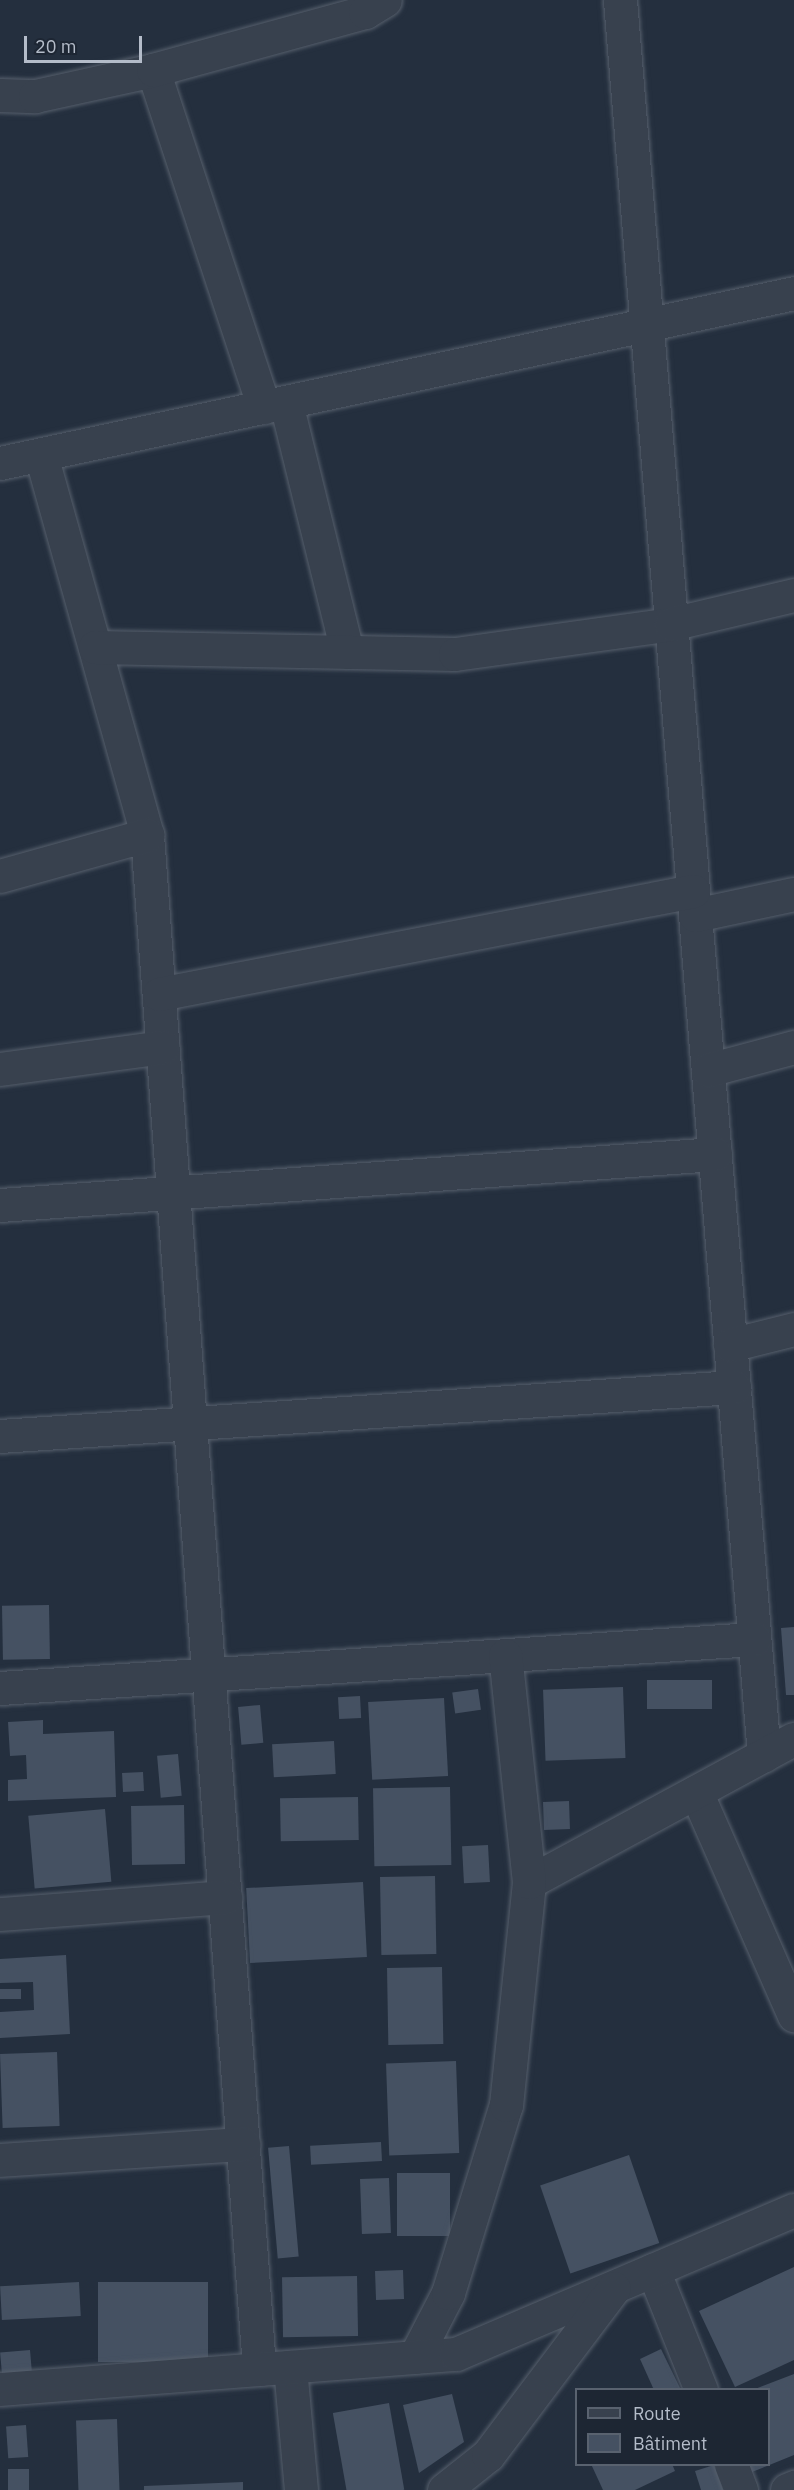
<!DOCTYPE html>
<html>
<head>
<meta charset="utf-8">
<style>
  body { margin:0 }
  #map { position:relative; width:794px; height:2490px; overflow:hidden; background:#242f3e; font-family:"IBM Plex Sans",sans-serif }
  div>[style] { position:absolute }
  .building>* { inset:0; background:#455162; transform-origin:0 0 }
  .roads { filter:drop-shadow(0 0 2px #565f6c) drop-shadow(0 0 2px #565f6c) }
  .minor>* { height:33px; margin:-16.5px; padding:0 16.5px; transform-origin:16.5px; border-radius:16.5px; background:#38414e }
  span { translate:-50% -50%; white-space:nowrap; text-align:center; line-height:1.15; -webkit-text-stroke:6px #1d2633; paint-order:stroke }
  .legend { position:absolute; left:575px; top:2388px; width:195px; height:78px; box-sizing:border-box; background:#1d2633; border:2px solid #59626f; margin:0; padding:8px 10px; list-style:none; font-size:18px; color:#b4bcc9 }
  .legend li { display:flex; align-items:center; gap:12px; height:30px }
  .legend b { width:30px; border:2px solid #59626f }
  .scale { position:absolute; left:24px; top:36px; width:118px; height:27px; box-sizing:border-box; border:3px solid #b4bcc9; border-top:0; padding-left:8px; font-size:18px; line-height:21px; white-space:nowrap; color:#b4bcc9; -webkit-text-stroke:4px #1d2633; paint-order:stroke }
</style>
</head>
<body>
<div id="map">
  <div class="building">
    <div style="left:49px;top:1605px;width:54px;height:47px;rotate:89deg"></div>
    <div style="clip-path:polygon(794px 1627px,794px 1695px,786px 1695px,781px 1628px)"></div>
    <div style="left:712px;top:1680px;width:29px;height:65px;rotate:90deg"></div>
    <div style="left:623px;top:1687px;width:71px;height:80px;rotate:88deg"></div>
    <div style="left:478px;top:1689px;width:21px;height:26px;rotate:82deg"></div>
    <div style="left:360px;top:1696px;width:22px;height:22px;rotate:87deg"></div>
    <div style="left:444px;top:1698px;width:78px;height:76px;rotate:87deg"></div>
    <div style="left:260px;top:1705px;width:38px;height:22px;rotate:85deg"></div>
    <div style="clip-path:polygon(43px 1720px,43px 1734px,114px 1731px,116px 1797px,8px 1801px,8px 1780px,27px 1779px,26px 1755px,10px 1756px,8px 1722px)"></div>
    <div style="left:334px;top:1741px;width:33px;height:62px;rotate:87deg"></div>
    <div style="left:178px;top:1754px;width:42px;height:21px;rotate:85deg"></div>
    <div style="left:143px;top:1772px;width:19px;height:21px;rotate:87deg"></div>
    <div style="left:450px;top:1787px;width:78px;height:77px;rotate:89deg"></div>
    <div style="left:358px;top:1797px;width:43px;height:78px;rotate:89deg"></div>
    <div style="left:569px;top:1801px;width:28px;height:26px;rotate:88deg"></div>
    <div style="left:184px;top:1805px;width:59px;height:53px;rotate:89deg"></div>
    <div style="left:105px;top:1809px;width:73px;height:77px;rotate:85deg"></div>
    <div style="left:488px;top:1845px;width:37px;height:26px;rotate:87deg"></div>
    <div style="left:435px;top:1876px;width:78px;height:55px;rotate:89deg"></div>
    <div style="left:363px;top:1882px;width:75px;height:117px;rotate:87deg"></div>
    <div style="clip-path:polygon(66px 1955px,70px 2034px,0 2038px,0 2012px,34px 2010px,33px 1982px,0 1983px,0 1959px)"></div>
    <div style="left:442px;top:1967px;width:77px;height:55px;rotate:89deg"></div>
    <div style="left:0;top:1989px;width:21px;height:10px"></div>
    <div style="left:57px;top:2052px;width:74px;height:57px;rotate:88deg"></div>
    <div style="left:456px;top:2061px;width:92px;height:70px;rotate:88deg"></div>
    <div style="left:381px;top:2142px;width:19px;height:71px;rotate:87deg"></div>
    <div style="left:289px;top:2146px;width:111px;height:21px;rotate:85deg"></div>
    <div style="left:629px;top:2155px;width:93px;height:94px;rotate:71deg"></div>
    <div style="left:397px;top:2173px;width:53px;height:63px"></div>
    <div style="left:389px;top:2178px;width:55px;height:29px;rotate:88deg"></div>
    <div style="clip-path:polygon(794px 2267px,794px 2360px,735px 2387px,699px 2311px)"></div>
    <div style="left:403px;top:2270px;width:29px;height:28px;rotate:88deg"></div>
    <div style="left:357px;top:2276px;width:60px;height:75px;rotate:89deg"></div>
    <div style="left:79px;top:2282px;width:34px;height:79px;rotate:87deg"></div>
    <div style="left:98px;top:2282px;width:110px;height:80px"></div>
    <div style="clip-path:polygon(661px 2349px,681px 2390px,654px 2390px,640px 2359px)"></div>
    <div style="left:30px;top:2350px;width:22px;height:30px;rotate:85deg"></div>
    <div style="clip-path:polygon(794px 2374px,794px 2455px,752px 2472px,749px 2464px,768px 2464px,768px 2390px,755px 2389px)"></div>
    <div style="clip-path:polygon(452px 2394px,464px 2442px,419px 2473px,403px 2405px)"></div>
    <div style="left:389px;top:2403px;width:88px;height:57px;rotate:80deg"></div>
    <div style="left:117px;top:2419px;width:71px;height:41px;rotate:88deg"></div>
    <div style="left:26px;top:2425px;width:32px;height:20px;rotate:86deg"></div>
    <div style="clip-path:polygon(591px 2464px,672px 2464px,675px 2471px,635px 2490px,603px 2490px)"></div>
    <div style="clip-path:polygon(714px 2465px,723px 2490px,701px 2490px,695px 2471px)"></div>
    <div style="left:8px;top:2469px;width:21px;height:21px"></div>
    <div style="clip-path:polygon(243px 2482px,243px 2490px,144px 2490px,144px 2486px)"></div>
  </div>
  <div class="roads">
    <div class="minor">
      <div style="left:620px;top:0;width:1761px;rotate:85.31deg"></div>
      <div style="left:153px;top:70px;width:355px;rotate:71.8deg"></div>
      <div style="left:0;top:95px;width:35px;rotate:2deg"></div>
      <div style="left:35px;top:96px;width:121px;rotate:-12.4deg"></div>
      <div style="left:153px;top:70px;width:220px;rotate:-15.3deg"></div>
      <div style="left:365px;top:12px;width:23px;rotate:-31deg"></div>
      <div style="left:286px;top:403px;width:256px;rotate:76.2deg"></div>
      <div style="left:41px;top:455px;width:395px;rotate:74.4deg"></div>
      <div style="left:147px;top:835px;width:1538px;rotate:85.82deg"></div>
      <div style="left:0;top:463px;width:812px;rotate:-12.08deg"></div>
      <div style="left:95px;top:647px;width:360px;rotate:1.1deg"></div>
      <div style="left:455px;top:654px;width:218px;rotate:-7.9deg"></div>
      <div style="left:671px;top:624px;width:126px;rotate:-13.3deg"></div>
      <div style="left:0;top:876px;width:153px;rotate:-15.6deg"></div>
      <div style="left:695px;top:915px;width:101px;rotate:-12deg"></div>
      <div style="left:159px;top:994px;width:544px;rotate:-10.92deg"></div>
      <div style="left:0;top:1069px;width:164px;rotate:-7.7deg"></div>
      <div style="left:708px;top:1070px;width:89px;rotate:-15deg"></div>
      <div style="left:0;top:1205px;width:717px;rotate:-4.08deg"></div>
      <div style="left:730px;top:1345px;width:66px;rotate:-14deg"></div>
      <div style="left:0;top:1436px;width:736px;rotate:-3.82deg"></div>
      <div style="left:0;top:1688px;width:756px;rotate:-3.72deg"></div>
      <div style="left:696px;top:1792px;width:244px;rotate:66.3deg"></div>
      <div style="left:529px;top:1882px;width:301px;rotate:-28.4deg"></div>
      <div style="left:0;top:1914px;width:226px;rotate:-4.3deg"></div>
      <div style="left:0;top:2160px;width:244px;rotate:-3.8deg"></div>
      <div style="left:653px;top:2270px;width:129px;rotate:68.2deg"></div>
      <div style="left:415px;top:2357px;width:72px;rotate:-62.7deg"></div>
      <div style="left:448px;top:2293px;width:197px;rotate:-72.9deg"></div>
      <div style="left:506px;top:2105px;width:224px;rotate:-84.1deg"></div>
      <div style="left:529px;top:1882px;width:228px;rotate:-96deg"></div>
      <div style="left:290px;top:2367px;width:123px;rotate:84.9deg"></div>
      <div style="left:0;top:2389px;width:457px;rotate:-4.4deg"></div>
      <div style="left:456px;top:2354px;width:367px;rotate:-23.1deg"></div>
      <div style="left:731px;top:2464px;width:28px;rotate:69deg"></div>
      <div style="left:444px;top:2490px;width:56px;rotate:-38.5deg"></div>
      <div style="left:488px;top:2455px;width:209px;rotate:-53deg"></div>
      <div style="left:787px;top:2490px;width:8px;rotate:-23deg"></div>
    </div>
  </div>
  <ul class="legend">
  <li><b style="height:8px;background:#38414e"></b>Route</li>
  <li><b style="height:16px;background:#455162"></b>Bâtiment</li>
  </ul>
  <div class="scale">20 m</div>
</div>
</body>
</html>
